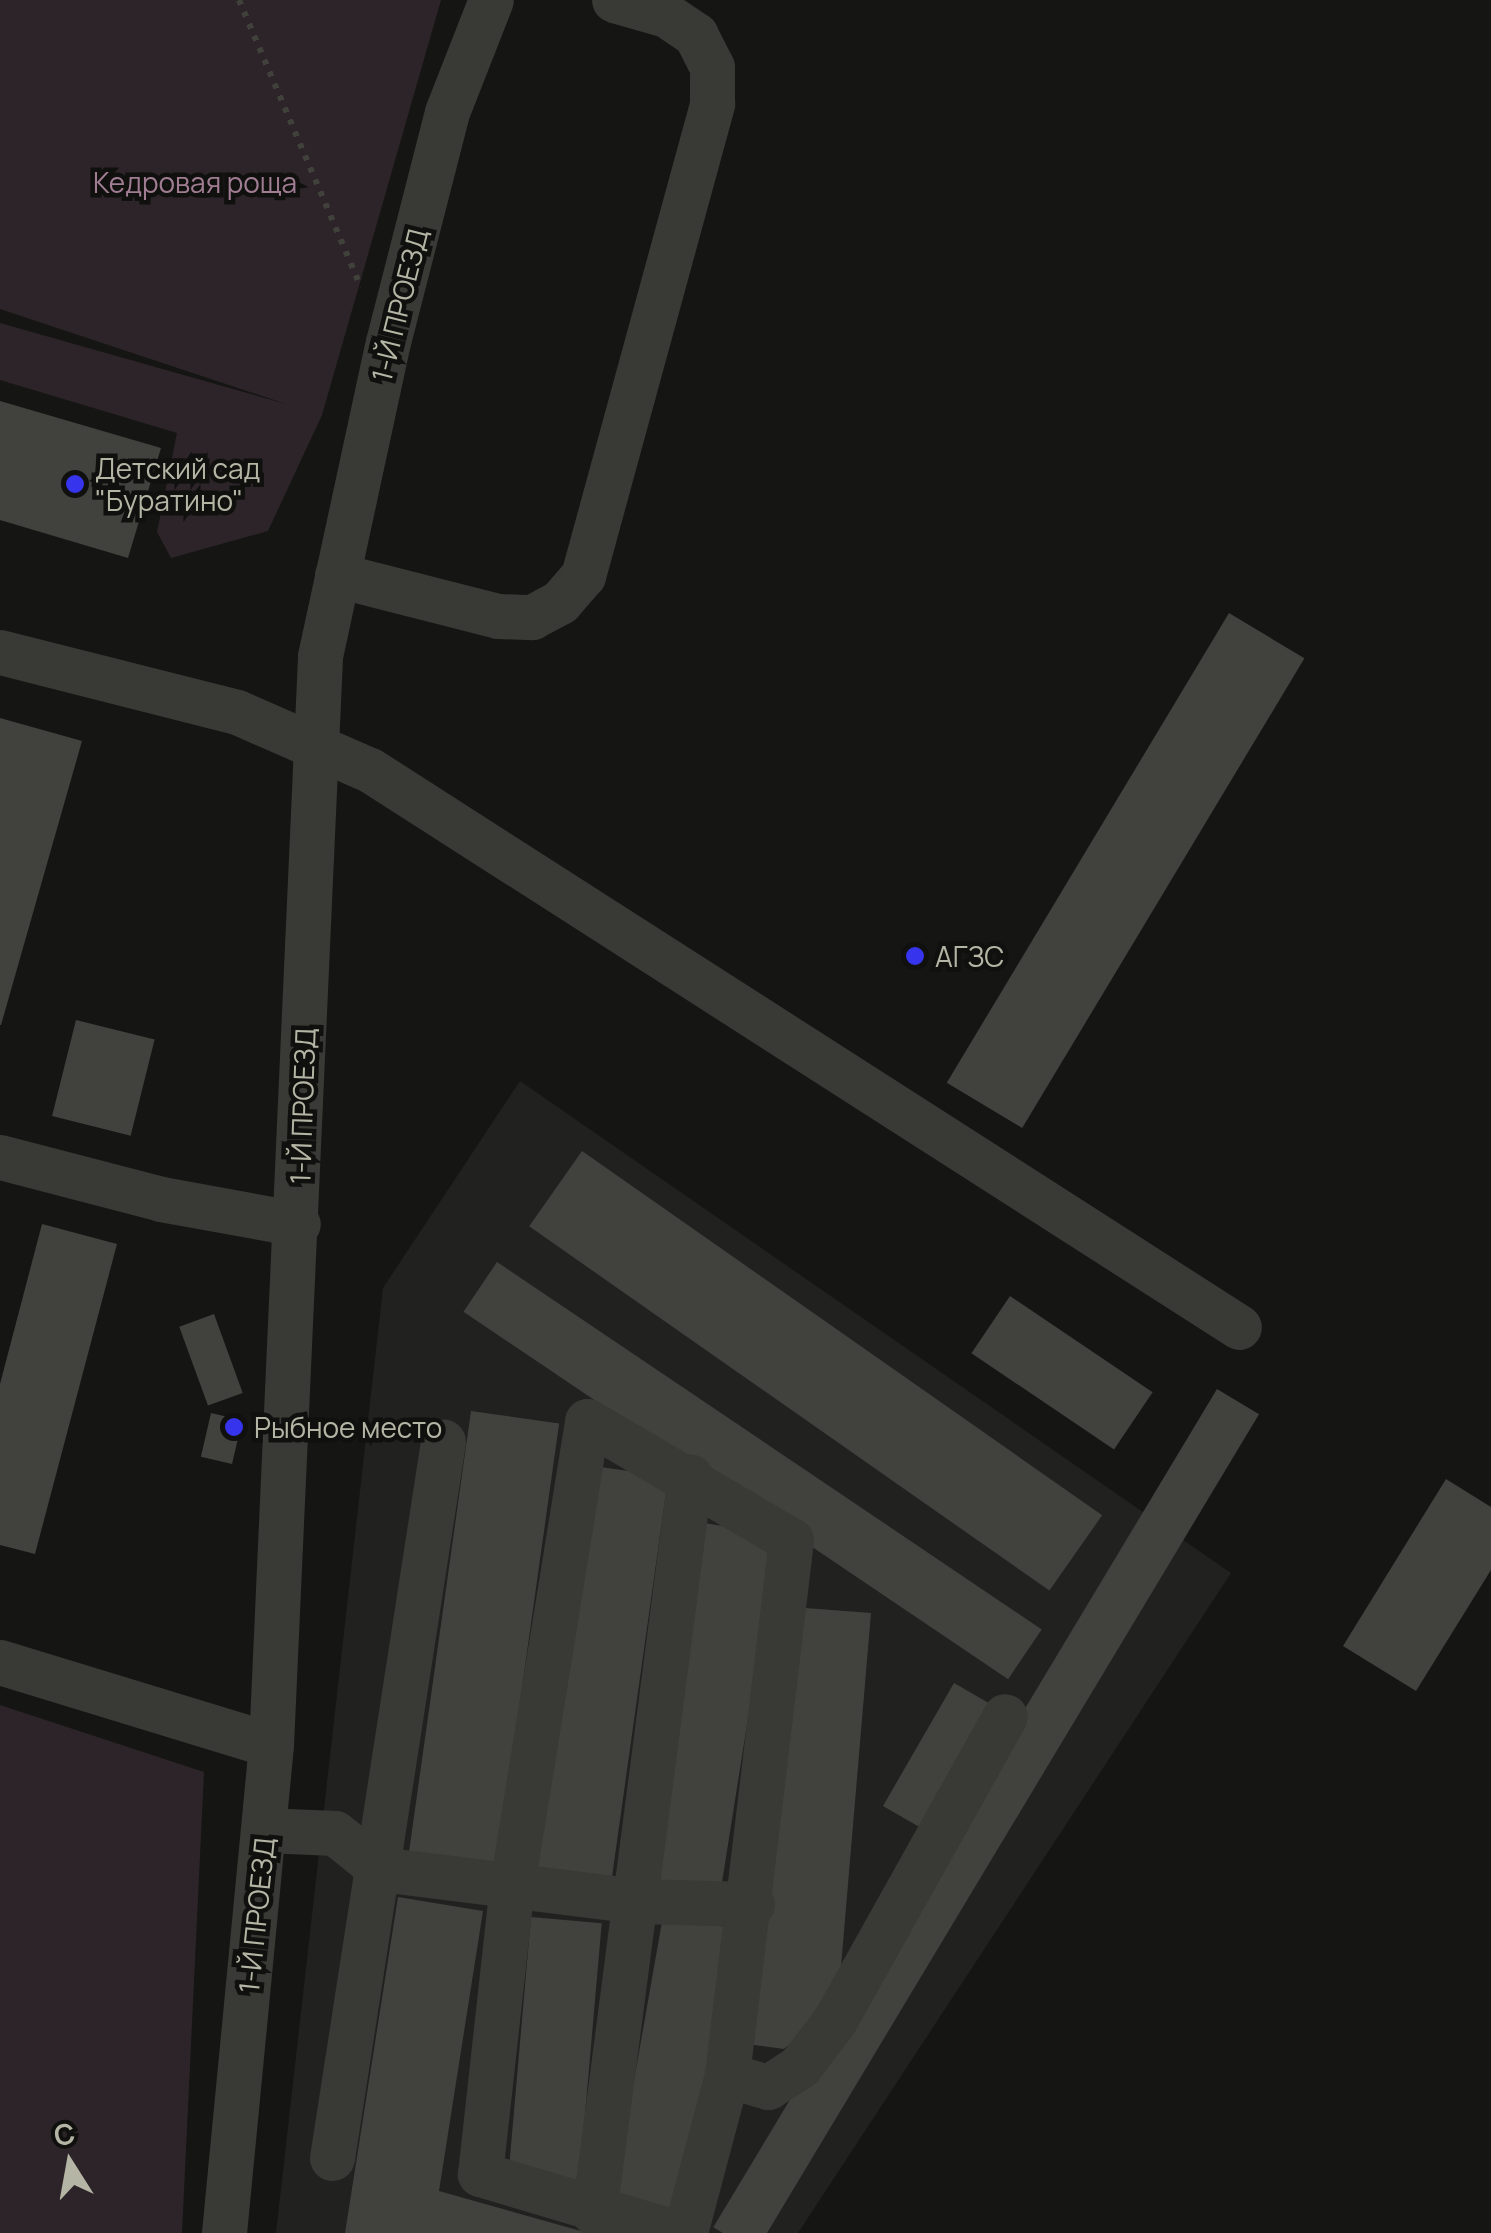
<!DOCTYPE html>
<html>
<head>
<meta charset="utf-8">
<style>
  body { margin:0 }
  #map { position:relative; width:1491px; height:2233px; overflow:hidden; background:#151513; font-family:Manrope,sans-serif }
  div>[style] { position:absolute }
  .built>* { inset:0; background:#212220 }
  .green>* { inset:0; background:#2d2429 }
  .building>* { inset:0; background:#41423d; transform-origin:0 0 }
  .path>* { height:6px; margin-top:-3px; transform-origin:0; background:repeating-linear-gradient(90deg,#41413b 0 5px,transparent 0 13px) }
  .minor>* { height:45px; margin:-22.5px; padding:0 22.5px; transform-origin:22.5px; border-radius:22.5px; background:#393a35 }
  .dots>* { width:28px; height:28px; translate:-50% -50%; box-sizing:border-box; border:5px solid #10100e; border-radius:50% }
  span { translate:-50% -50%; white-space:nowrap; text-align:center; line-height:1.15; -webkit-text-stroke:9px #10100e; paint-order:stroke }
  .park-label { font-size:28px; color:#a07d92 }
  .street-label { font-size:28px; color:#b5b5a5 }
  .poi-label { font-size:28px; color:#b5b5a5 }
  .left { translate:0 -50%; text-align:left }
  .north { position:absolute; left:20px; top:2113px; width:100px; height:100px; -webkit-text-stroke:8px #10100e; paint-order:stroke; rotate:349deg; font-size:28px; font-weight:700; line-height:40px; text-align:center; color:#b5b5a5 }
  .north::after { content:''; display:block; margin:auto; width:35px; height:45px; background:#b5b5a5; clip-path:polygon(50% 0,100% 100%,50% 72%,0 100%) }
</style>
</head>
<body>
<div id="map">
  <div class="built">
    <div style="clip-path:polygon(520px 1081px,1231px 1573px,798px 2233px,276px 2233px,383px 1288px)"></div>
  </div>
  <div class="green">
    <div style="clip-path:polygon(0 0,441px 0,322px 415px,268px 531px,171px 558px,157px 532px,177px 433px,0 380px,0 323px,286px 404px,0 309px)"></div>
    <div style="clip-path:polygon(0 1705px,204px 1772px,182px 2233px,0 2233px)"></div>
  </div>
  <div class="building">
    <div style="clip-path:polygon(0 401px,161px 448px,128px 558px,0 520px)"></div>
    <div style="left:1229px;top:613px;width:88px;height:548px;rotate:31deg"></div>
    <div style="clip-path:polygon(0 718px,82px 741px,1px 1025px,0 1025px)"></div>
    <div style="left:76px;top:1020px;width:81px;height:99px;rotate:14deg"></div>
    <div style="left:582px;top:1151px;width:635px;height:92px;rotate:35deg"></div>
    <div style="clip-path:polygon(42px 1224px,117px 1244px,35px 1554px,0 1545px,0 1384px)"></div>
    <div style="left:497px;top:1262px;width:657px;height:60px;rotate:34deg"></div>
    <div style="left:1010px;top:1296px;width:172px;height:69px;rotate:34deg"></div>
    <div style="left:214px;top:1314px;width:84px;height:37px;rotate:70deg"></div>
    <div style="left:1217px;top:1389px;width:49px;height:978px;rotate:31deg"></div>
    <div style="left:471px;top:1411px;width:89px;height:453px;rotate:8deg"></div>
    <div style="left:211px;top:1413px;width:32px;height:45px;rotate:13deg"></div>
    <div style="left:593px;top:1466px;width:76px;height:414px;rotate:8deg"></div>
    <div style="clip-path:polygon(1446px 1479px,1491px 1507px,1491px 1570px,1416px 1691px,1343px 1646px)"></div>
    <div style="left:704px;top:1523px;width:74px;height:368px;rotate:9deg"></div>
    <div style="clip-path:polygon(792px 1607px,871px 1613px,838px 2002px,784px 2049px,747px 2044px)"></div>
    <div style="left:954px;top:1683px;width:42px;height:142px;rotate:30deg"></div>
    <div style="clip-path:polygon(398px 1897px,483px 1911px,439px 2191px,588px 2233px,345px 2233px)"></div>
    <div style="left:663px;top:1916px;width:69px;height:288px;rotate:10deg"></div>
    <div style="left:531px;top:1917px;width:71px;height:261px;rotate:5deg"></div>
  </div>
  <div class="path">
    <div style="left:239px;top:0;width:312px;rotate:67deg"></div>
  </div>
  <div class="minor">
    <div style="left:337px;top:575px;width:166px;rotate:14.3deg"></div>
    <div style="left:498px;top:616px;width:34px;rotate:2deg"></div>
    <div style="left:532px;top:617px;width:32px;rotate:-28deg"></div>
    <div style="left:560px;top:602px;width:35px;rotate:-49deg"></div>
    <div style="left:583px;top:576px;width:490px;rotate:-74.7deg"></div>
    <div style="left:712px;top:103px;width:36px;rotate:-90deg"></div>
    <div style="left:712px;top:67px;width:36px;rotate:-117deg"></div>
    <div style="left:696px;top:35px;width:36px;rotate:-146deg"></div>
    <div style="left:666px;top:15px;width:54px;rotate:-163.9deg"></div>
    <div style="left:0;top:652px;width:244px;rotate:14.2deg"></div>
    <div style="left:237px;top:712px;width:145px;rotate:23.6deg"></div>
    <div style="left:370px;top:770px;width:1032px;rotate:32.66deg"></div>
    <div style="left:0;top:1157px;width:166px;rotate:14.6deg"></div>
    <div style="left:161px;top:1199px;width:139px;rotate:10.3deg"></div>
    <div style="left:0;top:1662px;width:283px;rotate:17deg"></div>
    <div style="left:264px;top:1830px;width:71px;rotate:2.4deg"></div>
    <div style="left:335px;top:1833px;width:58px;rotate:38.7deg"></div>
    <div style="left:380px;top:1869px;width:258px;rotate:7.1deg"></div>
    <div style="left:636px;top:1901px;width:116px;rotate:1.5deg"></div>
    <div style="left:727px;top:2075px;width:43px;rotate:16.3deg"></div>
    <div style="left:768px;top:2087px;width:38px;rotate:-33deg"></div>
    <div style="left:800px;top:2066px;width:58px;rotate:-52.7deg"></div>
    <div style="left:835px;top:2020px;width:348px;rotate:-60.8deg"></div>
    <div style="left:332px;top:2158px;width:725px;rotate:-81.19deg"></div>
    <div style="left:594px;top:2213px;width:743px;rotate:-82.58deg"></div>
    <div style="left:224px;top:2233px;width:490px;rotate:-84.5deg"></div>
    <div style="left:271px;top:1745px;width:1090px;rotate:-87.42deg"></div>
    <div style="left:320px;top:656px;width:321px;rotate:-77.8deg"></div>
    <div style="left:388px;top:342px;width:237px;rotate:-75.6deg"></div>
    <div style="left:447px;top:112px;width:120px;rotate:-68.6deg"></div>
    <div style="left:678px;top:2233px;width:207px;rotate:-163.4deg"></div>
    <div style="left:480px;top:2174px;width:291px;rotate:-83.7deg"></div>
    <div style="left:512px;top:1885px;width:470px;rotate:-80.8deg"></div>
    <div style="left:587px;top:1421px;width:236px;rotate:30.3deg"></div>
    <div style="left:791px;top:1540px;width:539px;rotate:96.82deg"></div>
    <div style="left:727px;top:2075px;width:163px;rotate:104.9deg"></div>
  </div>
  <div class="dots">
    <div style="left:75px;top:484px;background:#3634ec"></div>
    <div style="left:915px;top:956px;background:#3634ec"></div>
    <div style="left:234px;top:1427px;background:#3634ec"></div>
  </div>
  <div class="park-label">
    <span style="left:195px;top:182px">Кедровая роща</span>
  </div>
  <div class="street-label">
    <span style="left:399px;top:305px;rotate:-76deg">1-Й ПРОЕЗД</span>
    <span style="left:302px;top:1106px;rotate:-88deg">1-Й ПРОЕЗД</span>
    <span style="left:256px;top:1915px;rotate:-84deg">1-Й ПРОЕЗД</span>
  </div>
  <div class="poi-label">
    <span class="left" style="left:95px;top:484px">Детский сад<br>"Буратино"</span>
    <span class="left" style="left:935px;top:956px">АГЗС</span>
    <span class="left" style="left:254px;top:1427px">Рыбное место</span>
  </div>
  <div class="north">С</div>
</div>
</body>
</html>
